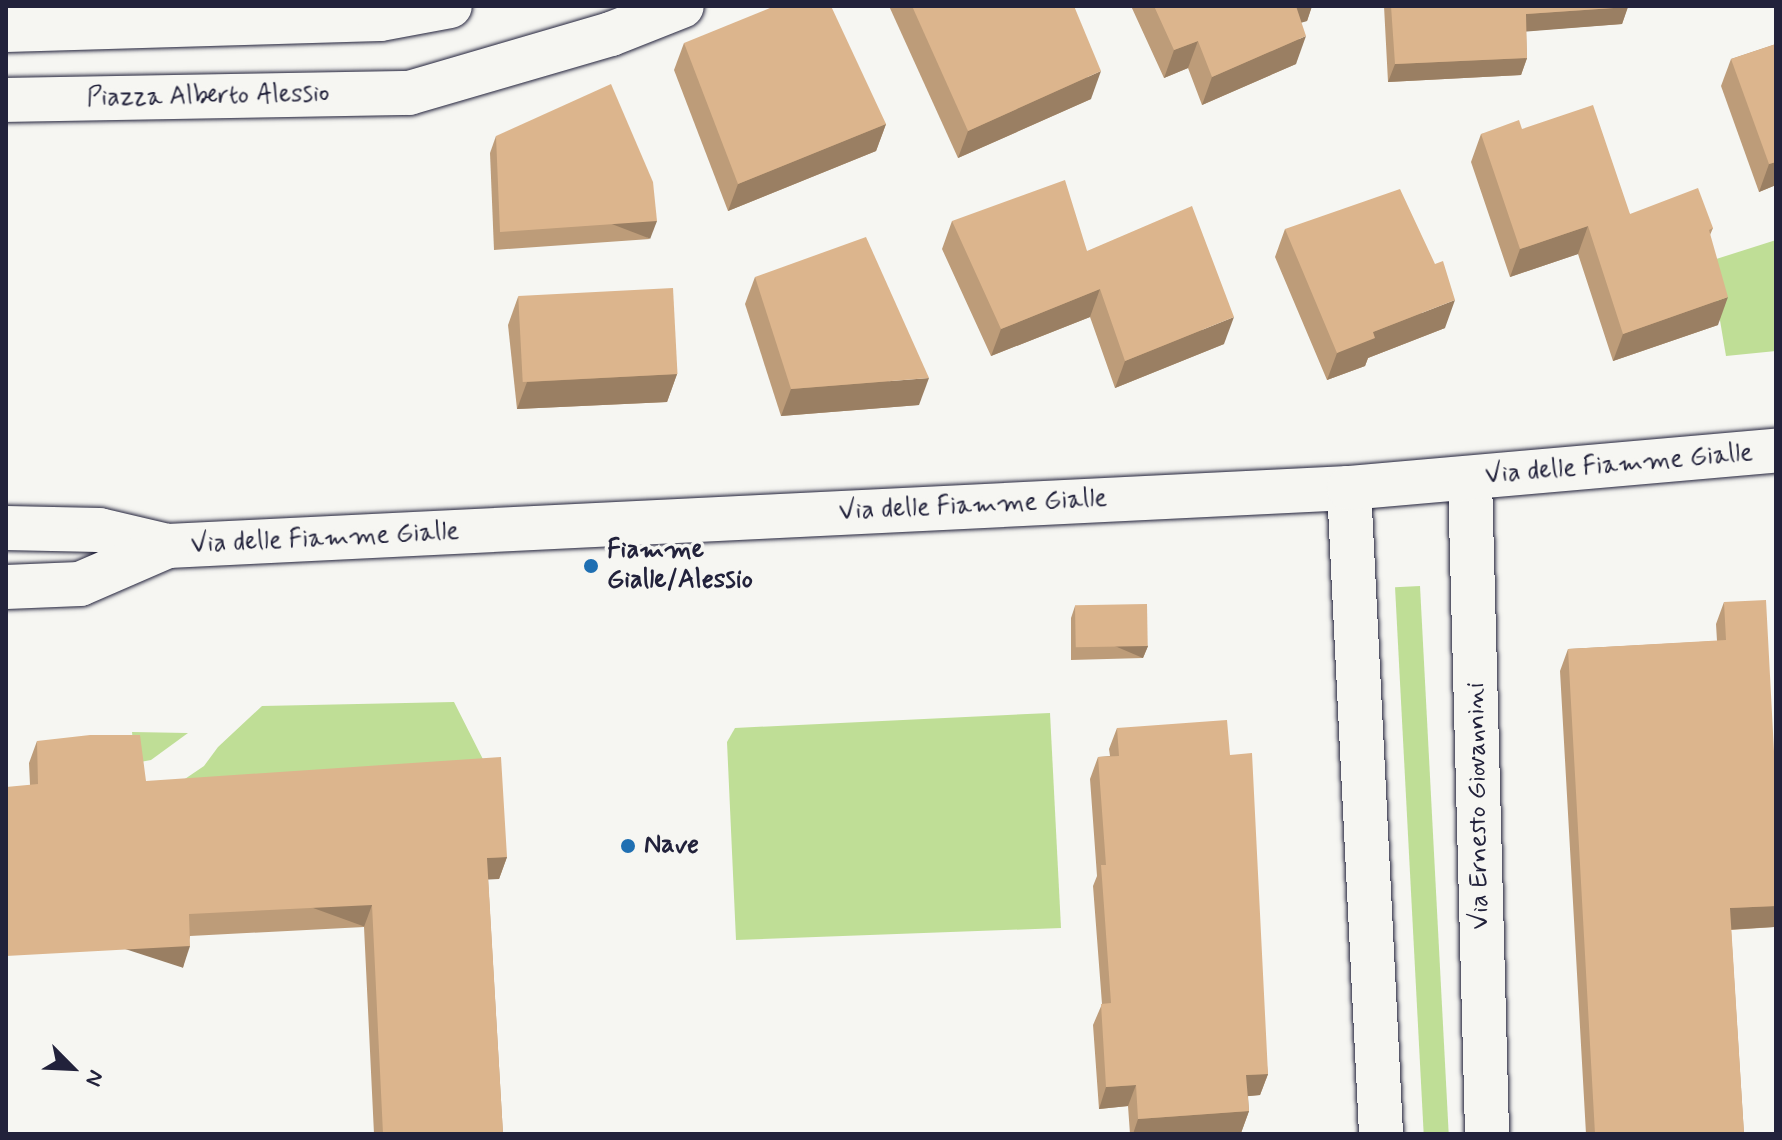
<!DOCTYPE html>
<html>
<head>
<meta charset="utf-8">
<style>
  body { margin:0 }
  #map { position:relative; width:1782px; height:1140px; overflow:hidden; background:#f6f6f2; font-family:Mynerve,sans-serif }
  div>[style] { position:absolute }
  .green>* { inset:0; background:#bfde96; transform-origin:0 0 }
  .roads { filter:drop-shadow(0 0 2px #22223b) drop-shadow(0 0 2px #22223b) }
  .minor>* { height:44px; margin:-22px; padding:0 22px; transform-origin:22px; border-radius:22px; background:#f6f6f2 }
  .wall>* { inset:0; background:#bd9c79 }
  .shaded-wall>* { inset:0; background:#9a7f63; transform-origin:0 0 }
  .building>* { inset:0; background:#dcb58d; transform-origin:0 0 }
  .dots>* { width:22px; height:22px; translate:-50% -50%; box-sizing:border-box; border:4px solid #f6f6f2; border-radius:50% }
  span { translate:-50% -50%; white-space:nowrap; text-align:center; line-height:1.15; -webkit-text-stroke:7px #f6f6f2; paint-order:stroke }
  .street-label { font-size:26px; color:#22223b }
  .poi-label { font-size:26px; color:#22223b; font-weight:700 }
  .left { translate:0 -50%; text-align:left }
  .frame { position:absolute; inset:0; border:8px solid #22223b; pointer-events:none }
  .north { position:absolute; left:32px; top:1028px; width:80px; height:80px; -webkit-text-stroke:6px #f6f6f2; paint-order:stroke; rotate:114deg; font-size:22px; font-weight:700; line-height:32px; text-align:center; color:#22223b }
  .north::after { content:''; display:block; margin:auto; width:28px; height:36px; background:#22223b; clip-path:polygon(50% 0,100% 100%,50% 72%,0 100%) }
</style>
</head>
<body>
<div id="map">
  <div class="green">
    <div style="clip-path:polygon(1776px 240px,1776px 351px,1726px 356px,1710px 261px)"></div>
    <div style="left:1420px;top:586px;width:549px;height:25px;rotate:87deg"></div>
    <div style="clip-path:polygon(454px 702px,493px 779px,176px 785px,204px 766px,218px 747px,262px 706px)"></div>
    <div style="clip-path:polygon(1050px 713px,1061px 928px,736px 940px,727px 742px,735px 728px)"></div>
    <div style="clip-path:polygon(132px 732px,188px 733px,151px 760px,135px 763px)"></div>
  </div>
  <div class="roads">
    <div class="minor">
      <div style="left:6px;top:30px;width:374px;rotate:-1.7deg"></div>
      <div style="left:380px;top:19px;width:71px;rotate:-10.5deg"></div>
      <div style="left:6px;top:100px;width:403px;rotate:-1deg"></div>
      <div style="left:409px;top:93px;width:210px;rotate:-16.3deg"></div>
      <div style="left:611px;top:34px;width:76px;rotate:-21.5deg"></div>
      <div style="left:1470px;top:479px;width:655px;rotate:88.51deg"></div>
      <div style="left:1349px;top:488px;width:647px;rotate:87.16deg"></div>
      <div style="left:6px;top:528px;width:93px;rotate:1.2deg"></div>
      <div style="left:99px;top:530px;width:71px;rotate:13.1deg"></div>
      <div style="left:168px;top:546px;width:1182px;rotate:-2.81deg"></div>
      <div style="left:1349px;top:488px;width:429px;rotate:-5deg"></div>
      <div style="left:6px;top:587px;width:74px;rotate:-2.3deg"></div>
      <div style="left:80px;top:584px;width:96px;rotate:-23.4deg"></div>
    </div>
  </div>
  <div class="wall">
    <div style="clip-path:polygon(889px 6px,1074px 6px,1091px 99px,958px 158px)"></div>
    <div style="clip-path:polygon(1131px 6px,1312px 6px,1307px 21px,1301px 22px,1296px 64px,1202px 105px,1188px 68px,1164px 78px)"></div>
    <div style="clip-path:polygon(1384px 6px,1628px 6px,1622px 24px,1526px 31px,1527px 58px,1521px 75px,1388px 82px)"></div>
    <div style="clip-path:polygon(684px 43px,886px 124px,876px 151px,728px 211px,674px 70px)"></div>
    <div style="clip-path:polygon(1776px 44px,1776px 185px,1759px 192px,1721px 86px,1731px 59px)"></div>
    <div style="clip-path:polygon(1522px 129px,1630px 214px,1713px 228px,1710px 235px,1718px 325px,1613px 361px,1578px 254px,1510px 277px,1471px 162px,1481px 134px)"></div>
    <div style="clip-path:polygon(496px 136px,650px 239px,494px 250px,490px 153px)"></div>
    <div style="clip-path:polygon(952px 221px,1087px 251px,1224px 344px,1115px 388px,1090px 317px,991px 356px,942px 249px)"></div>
    <div style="clip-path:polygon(1285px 229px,1445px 328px,1368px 358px,1365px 366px,1327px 380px,1275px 257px)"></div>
    <div style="clip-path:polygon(755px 277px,919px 405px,781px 416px,745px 304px)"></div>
    <div style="clip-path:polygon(518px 297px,677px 374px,667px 402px,517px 409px,508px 325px)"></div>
    <div style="clip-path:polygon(1724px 602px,1776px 789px,1776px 923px,1774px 927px,1731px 930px,1744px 1134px,1586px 1134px,1560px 671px,1568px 649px,1717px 641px,1716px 624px)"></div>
    <div style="clip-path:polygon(1075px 606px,1148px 646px,1143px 658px,1071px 660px,1071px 618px)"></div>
    <div style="clip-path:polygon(1117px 728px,1230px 755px,1268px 1074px,1260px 1095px,1248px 1096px,1249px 1111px,1241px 1133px,1130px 1134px,1128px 1106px,1099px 1109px,1093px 1025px,1102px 1004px,1093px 886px,1097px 876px,1090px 779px,1098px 757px,1110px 756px,1109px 749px)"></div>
    <div style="clip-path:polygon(37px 741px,146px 781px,507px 857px,499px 879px,488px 879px,503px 1134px,374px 1134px,364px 927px,190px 936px,183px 968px,30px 785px,29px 763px)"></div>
  </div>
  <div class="shaded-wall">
    <div style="clip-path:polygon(1292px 6px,1312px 6px,1307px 21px,1284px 28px)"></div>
    <div style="clip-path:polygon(1628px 7px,1622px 24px,1520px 32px,1526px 14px)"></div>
    <div style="clip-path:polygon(1306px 36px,1296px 64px,1202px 105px,1212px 77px)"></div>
    <div style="clip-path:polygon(1198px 41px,1188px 68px,1164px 78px,1174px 50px)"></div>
    <div style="clip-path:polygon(1527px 58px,1521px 75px,1388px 82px,1395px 64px)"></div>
    <div style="clip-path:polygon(1101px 71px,1091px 99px,958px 158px,968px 131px)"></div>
    <div style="clip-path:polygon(886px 124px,876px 151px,728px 211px,738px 184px)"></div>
    <div style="clip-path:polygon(1776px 162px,1776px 185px,1759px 192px,1769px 164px)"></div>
    <div style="left:657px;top:221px;width:19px;height:157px;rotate:111deg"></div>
    <div style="clip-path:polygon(1588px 226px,1578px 254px,1510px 277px,1520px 249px)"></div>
    <div style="clip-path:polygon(1100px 289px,1090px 317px,991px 356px,1001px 329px)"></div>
    <div style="clip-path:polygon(1728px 297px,1718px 325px,1613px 361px,1623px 334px)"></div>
    <div style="clip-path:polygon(1455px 300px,1445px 328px,1368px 358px,1365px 366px,1327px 380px,1337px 353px,1373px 332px)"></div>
    <div style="clip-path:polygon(1234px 317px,1224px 344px,1115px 388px,1125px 361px)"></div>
    <div style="clip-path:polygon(677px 374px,667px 402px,517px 409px,527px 382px)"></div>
    <div style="clip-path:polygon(929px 378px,919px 405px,781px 416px,791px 389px)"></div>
    <div style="left:1148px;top:646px;width:13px;height:72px;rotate:113deg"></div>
    <div style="clip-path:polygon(507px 857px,499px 879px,479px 880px,487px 858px)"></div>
    <div style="left:372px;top:905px;width:23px;height:183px;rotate:110deg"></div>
    <div style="clip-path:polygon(1776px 906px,1776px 923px,1774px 927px,1722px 930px,1730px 908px)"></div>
    <div style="left:190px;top:946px;width:23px;height:184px;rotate:108deg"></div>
    <div style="clip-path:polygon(1268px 1074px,1260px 1095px,1239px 1097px,1246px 1075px)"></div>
    <div style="clip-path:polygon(1136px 1085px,1128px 1106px,1099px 1109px,1106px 1087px)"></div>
    <div style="clip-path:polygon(1249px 1111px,1241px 1133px,1133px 1134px,1138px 1119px)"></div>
  </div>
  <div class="building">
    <div style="clip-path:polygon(775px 6px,831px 6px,886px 124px,738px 184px,684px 43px)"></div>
    <div style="clip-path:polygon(912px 6px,1074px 6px,1101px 71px,968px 131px)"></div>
    <div style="clip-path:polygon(1154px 6px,1296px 6px,1306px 36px,1212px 77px,1198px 41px,1174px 50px)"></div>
    <div style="clip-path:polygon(1391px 6px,1628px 6px,1628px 7px,1526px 14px,1527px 58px,1395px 64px)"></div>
    <div style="clip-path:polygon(1776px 44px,1776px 162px,1769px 164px,1731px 59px)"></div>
    <div style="clip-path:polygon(611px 84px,653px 182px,657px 221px,500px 232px,496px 136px)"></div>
    <div style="clip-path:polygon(1593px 105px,1630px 214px,1698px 188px,1713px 228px,1709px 230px,1728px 297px,1623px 334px,1588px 226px,1520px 249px,1481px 134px,1519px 120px,1522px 129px)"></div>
    <div style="clip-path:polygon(1065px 180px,1087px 251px,1192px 206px,1234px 317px,1125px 361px,1100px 289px,1001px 329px,952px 221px)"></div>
    <div style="clip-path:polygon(1400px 189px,1435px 264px,1443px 261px,1455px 300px,1373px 332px,1375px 338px,1337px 353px,1285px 229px)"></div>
    <div style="clip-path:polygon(866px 237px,929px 378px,791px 389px,755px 277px)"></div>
    <div style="left:673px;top:288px;width:86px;height:155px;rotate:87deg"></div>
    <div style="clip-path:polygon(1766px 600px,1776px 789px,1776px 906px,1730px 908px,1744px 1134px,1595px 1134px,1568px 649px,1726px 640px,1724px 602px)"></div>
    <div style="left:1147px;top:604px;width:42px;height:72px;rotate:89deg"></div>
    <div style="clip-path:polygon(1227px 720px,1230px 755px,1252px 753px,1268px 1074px,1246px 1075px,1249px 1111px,1138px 1119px,1136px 1085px,1106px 1087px,1101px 1004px,1111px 1003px,1101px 865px,1106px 865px,1098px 757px,1119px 756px,1117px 728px)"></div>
    <div style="clip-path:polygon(90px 735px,140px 735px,146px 781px,501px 757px,507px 857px,487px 858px,503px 1134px,383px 1134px,372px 905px,189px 914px,190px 946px,6px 956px,6px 787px,38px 784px,37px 741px)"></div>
  </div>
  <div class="dots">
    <div style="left:591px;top:566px;background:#1f6fb2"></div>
    <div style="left:628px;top:846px;background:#1f6fb2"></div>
  </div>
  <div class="street-label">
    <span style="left:208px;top:97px;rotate:-1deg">Piazza Alberto Alessio</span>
    <span style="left:1619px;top:465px;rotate:-5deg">Via delle Fiamme Gialle</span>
    <span style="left:973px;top:506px;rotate:-3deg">Via delle Fiamme Gialle</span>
    <span style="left:325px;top:539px;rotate:-3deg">Via delle Fiamme Gialle</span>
    <span style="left:1479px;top:806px;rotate:-91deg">Via Ernesto Giovannini</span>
  </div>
  <div class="poi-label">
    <span class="left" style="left:607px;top:566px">Fiamme<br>Gialle/Alessio</span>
    <span class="left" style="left:644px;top:846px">Nave</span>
  </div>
  <div class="frame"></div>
  <div class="north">N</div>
</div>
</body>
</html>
